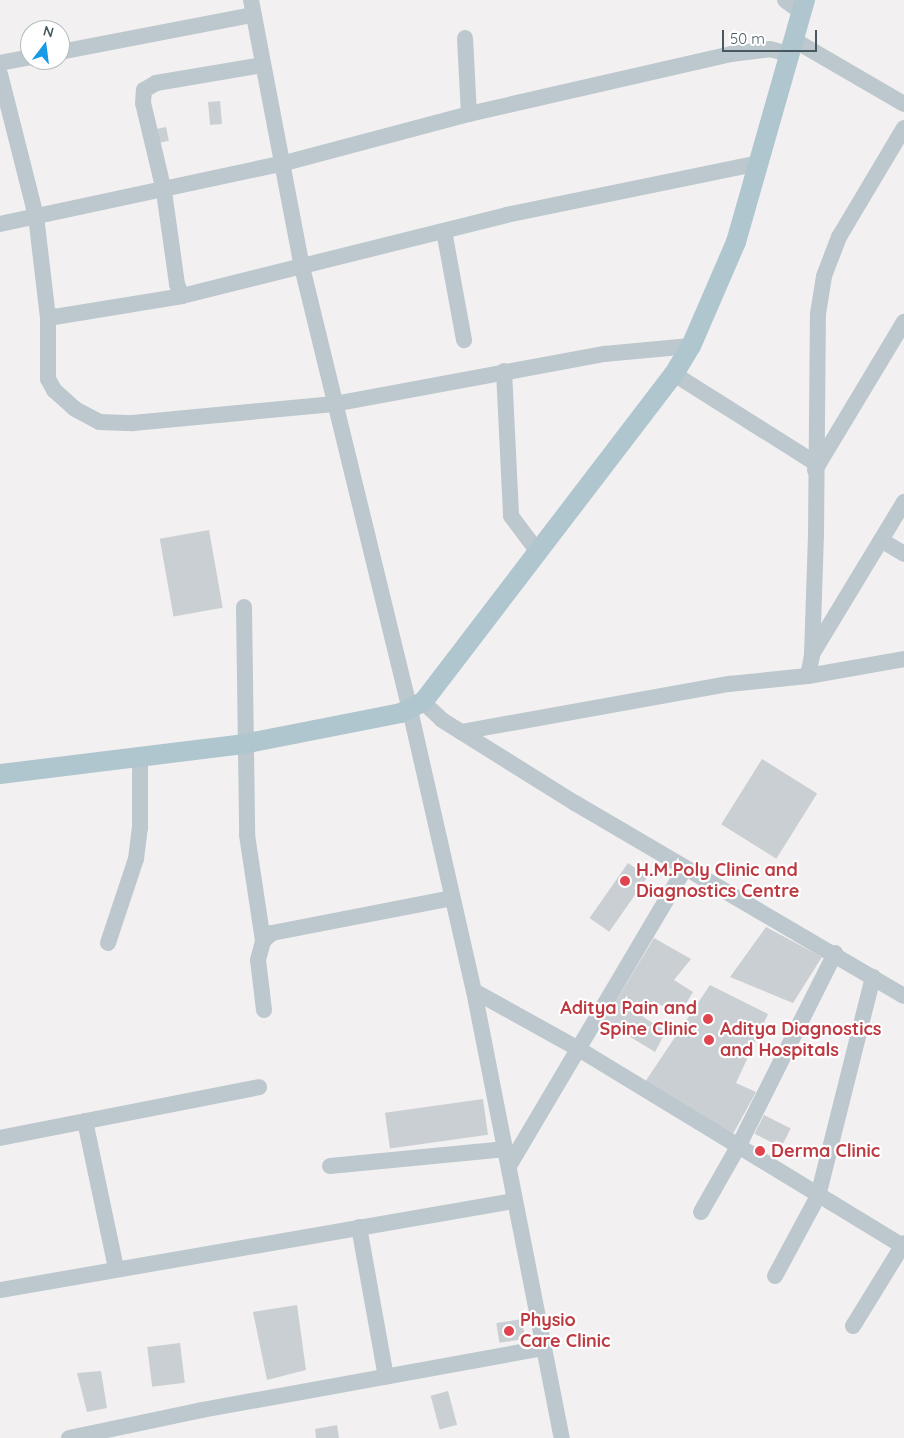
<!DOCTYPE html>
<html>
<head>
<meta charset="utf-8">
<style>
  body { margin:0 }
  #map { position:relative; width:904px; height:1438px; overflow:hidden; background:#f3f0f1; font-family:Quicksand,sans-serif }
  div>[style] { position:absolute }
  .building>* { inset:0; background:#cacfd3; transform-origin:0 0 }
  .minor>* { height:16px; margin:-8px; padding:0 8px; transform-origin:8px; border-radius:8px; background:#bcc8cd }
  .major>* { height:20px; margin:-10px; padding:0 10px; transform-origin:10px; border-radius:10px; background:#b0c6cf }
  .dots>* { width:14px; height:14px; translate:-50% -50%; box-sizing:border-box; border:2px solid #fff; border-radius:50% }
  span { translate:-50% -50%; white-space:nowrap; text-align:center; line-height:1.15; -webkit-text-stroke:4.5px #fff; paint-order:stroke }
  .health-label { font-size:18px; color:#be3a42; font-weight:700 }
  .left { translate:0 -50%; text-align:left }
  .right { translate:-100% -50%; text-align:right }
  .north { position:absolute; left:20px; top:20px; width:50px; height:50px; box-sizing:border-box; background:#fff; border:1px solid #b6bcbf; border-radius:50%; rotate:15deg; font-size:14px; font-weight:700; line-height:20px; text-align:center; color:#48585e }
  .north::after { content:''; display:block; margin:auto; width:18px; height:22px; background:#199ae5; clip-path:polygon(50% 0,100% 100%,50% 72%,0 100%) }
  .scale { position:absolute; left:722px; top:30px; width:95px; height:22px; box-sizing:border-box; border:2px solid #48585e; border-top:0; padding-left:6px; font-size:15px; line-height:18px; white-space:nowrap; color:#48585e; -webkit-text-stroke:4px #fff; paint-order:stroke }
</style>
</head>
<body>
<div id="map">
  <div class="building">
    <div style="left:220px;top:101px;width:23px;height:12px;rotate:85deg"></div>
    <div style="left:166px;top:127px;width:14px;height:11px;rotate:78deg"></div>
    <div style="left:209px;top:530px;width:79px;height:50px;rotate:80deg"></div>
    <div style="left:762px;top:759px;width:65px;height:77px;rotate:32deg"></div>
    <div style="left:628px;top:863px;width:24px;height:67px;rotate:35deg"></div>
    <div style="clip-path:polygon(766px 927px,822px 957px,793px 1003px,730px 977px)"></div>
    <div style="clip-path:polygon(654px 938px,691px 959px,674px 980px,693px 992px,679px 1015px,653px 1001px,643px 1017px,666px 1031px,655px 1052px,604px 1021px)"></div>
    <div style="clip-path:polygon(710px 985px,768px 1014px,736px 1083px,756px 1092px,733px 1134px,643px 1085px)"></div>
    <div style="left:483px;top:1099px;width:36px;height:99px;rotate:82deg"></div>
    <div style="left:764px;top:1115px;width:30px;height:21px;rotate:27deg"></div>
    <div style="clip-path:polygon(297px 1305px,306px 1370px,267px 1380px,253px 1312px)"></div>
    <div style="left:522px;top:1319px;width:20px;height:26px;rotate:81deg"></div>
    <div style="left:180px;top:1343px;width:40px;height:33px;rotate:83deg"></div>
    <div style="clip-path:polygon(101px 1371px,107px 1408px,87px 1412px,77px 1373px)"></div>
    <div style="left:448px;top:1391px;width:35px;height:18px;rotate:75deg"></div>
    <div style="clip-path:polygon(337px 1425px,339px 1438px,316px 1438px,315px 1429px)"></div>
  </div>
  <div class="minor">
    <div style="left:251px;top:0;width:272px;rotate:79.2deg"></div>
    <div style="left:302px;top:267px;width:456px;rotate:76.3deg"></div>
    <div style="left:410px;top:710px;width:288px;rotate:77.2deg"></div>
    <div style="left:474px;top:991px;width:456px;rotate:78.9deg"></div>
    <div style="left:785px;top:0;width:21px;rotate:37deg"></div>
    <div style="left:465px;top:38px;width:76px;rotate:87deg"></div>
    <div style="left:794px;top:40px;width:127px;rotate:30.2deg"></div>
    <div style="left:60px;top:52px;width:197px;rotate:-10.9deg"></div>
    <div style="left:0;top:63px;width:31px;rotate:-11deg"></div>
    <div style="left:0;top:74px;width:146px;rotate:75.8deg"></div>
    <div style="left:36px;top:216px;width:103px;rotate:83.3deg"></div>
    <div style="left:48px;top:318px;width:61px;rotate:90deg"></div>
    <div style="left:48px;top:379px;width:13px;rotate:61deg"></div>
    <div style="left:54px;top:390px;width:28px;rotate:42deg"></div>
    <div style="left:75px;top:409px;width:27px;rotate:28deg"></div>
    <div style="left:99px;top:422px;width:34px;rotate:2deg"></div>
    <div style="left:133px;top:423px;width:202px;rotate:-5.4deg"></div>
    <div style="left:334px;top:404px;width:275px;rotate:-10.5deg"></div>
    <div style="left:604px;top:354px;width:87px;rotate:-5.3deg"></div>
    <div style="left:0;top:224px;width:287px;rotate:-12.1deg"></div>
    <div style="left:281px;top:164px;width:195px;rotate:-14.9deg"></div>
    <div style="left:469px;top:114px;width:269px;rotate:-12.9deg"></div>
    <div style="left:731px;top:54px;width:39px;rotate:-7deg"></div>
    <div style="left:770px;top:49px;width:20px;rotate:15deg"></div>
    <div style="left:444px;top:231px;width:111px;rotate:79.6deg"></div>
    <div style="left:182px;top:296px;width:13px;rotate:-113deg"></div>
    <div style="left:177px;top:284px;width:94px;rotate:-98deg"></div>
    <div style="left:164px;top:191px;width:90px;rotate:-103.4deg"></div>
    <div style="left:143px;top:103px;width:13px;rotate:-86deg"></div>
    <div style="left:144px;top:90px;width:14px;rotate:-30deg"></div>
    <div style="left:156px;top:83px;width:108px;rotate:-9.6deg"></div>
    <div style="left:48px;top:318px;width:136px;rotate:-9.3deg"></div>
    <div style="left:182px;top:296px;width:334px;rotate:-14deg"></div>
    <div style="left:506px;top:215px;width:258px;rotate:-11.6deg"></div>
    <div style="left:504px;top:371px;width:145px;rotate:87.2deg"></div>
    <div style="left:511px;top:516px;width:45px;rotate:53.1deg"></div>
    <div style="left:674px;top:374px;width:165px;rotate:32.2deg"></div>
    <div style="left:815px;top:470px;width:173px;rotate:-59deg"></div>
    <div style="left:881px;top:540px;width:27px;rotate:31deg"></div>
    <div style="left:244px;top:607px;width:228px;rotate:89.2deg"></div>
    <div style="left:247px;top:835px;width:107px;rotate:81.4deg"></div>
    <div style="left:812px;top:654px;width:178px;rotate:-58.8deg"></div>
    <div style="left:808px;top:676px;width:21px;rotate:-79deg"></div>
    <div style="left:812px;top:655px;width:120px;rotate:-88.1deg"></div>
    <div style="left:816px;top:535px;width:221px;rotate:-89.5deg"></div>
    <div style="left:818px;top:314px;width:38px;rotate:-81deg"></div>
    <div style="left:824px;top:276px;width:42px;rotate:-69deg"></div>
    <div style="left:839px;top:237px;width:127px;rotate:-59.2deg"></div>
    <div style="left:423px;top:702px;width:26px;rotate:43deg"></div>
    <div style="left:442px;top:720px;width:157px;rotate:32deg"></div>
    <div style="left:575px;top:803px;width:381px;rotate:30.4deg"></div>
    <div style="left:461px;top:732px;width:272px;rotate:-10.2deg"></div>
    <div style="left:729px;top:684px;width:79px;rotate:-5.8deg"></div>
    <div style="left:808px;top:676px;width:97px;rotate:-10deg"></div>
    <div style="left:108px;top:943px;width:89px;rotate:-71.6deg"></div>
    <div style="left:136px;top:859px;width:31px;rotate:-83deg"></div>
    <div style="left:140px;top:828px;width:71px;rotate:-90deg"></div>
    <div style="left:474px;top:991px;width:118px;rotate:29deg"></div>
    <div style="left:577px;top:1048px;width:383px;rotate:31.3deg"></div>
    <div style="left:264px;top:1010px;width:50px;rotate:-96.8deg"></div>
    <div style="left:258px;top:960px;width:20px;rotate:-75deg"></div>
    <div style="left:263px;top:941px;width:12px;rotate:-42deg"></div>
    <div style="left:272px;top:933px;width:183px;rotate:-11deg"></div>
    <div style="left:85px;top:1121px;width:150px;rotate:78.1deg"></div>
    <div style="left:0;top:1138px;width:264px;rotate:-11.1deg"></div>
    <div style="left:330px;top:1166px;width:177px;rotate:-5.5deg"></div>
    <div style="left:509px;top:1166px;width:346px;rotate:-59.4deg"></div>
    <div style="left:701px;top:1212px;width:75px;rotate:-60.4deg"></div>
    <div style="left:738px;top:1147px;width:217px;rotate:-63.4deg"></div>
    <div style="left:359px;top:1227px;width:152px;rotate:79.8deg"></div>
    <div style="left:775px;top:1276px;width:91px;rotate:-61.7deg"></div>
    <div style="left:818px;top:1196px;width:226px;rotate:-75.9deg"></div>
    <div style="left:0;top:1290px;width:522px;rotate:-9.82deg"></div>
    <div style="left:853px;top:1326px;width:97px;rotate:-58.4deg"></div>
    <div style="left:69px;top:1438px;width:136px;rotate:-11.9deg"></div>
    <div style="left:202px;top:1410px;width:346px;rotate:-10.3deg"></div>
  </div>
  <div class="major">
    <div style="left:0;top:774px;width:245px;rotate:-7deg"></div>
    <div style="left:243px;top:744px;width:161px;rotate:-11.1deg"></div>
    <div style="left:401px;top:713px;width:25px;rotate:-27deg"></div>
    <div style="left:423px;top:702px;width:413px;rotate:-52.6deg"></div>
    <div style="left:674px;top:374px;width:33px;rotate:-59deg"></div>
    <div style="left:691px;top:346px;width:113px;rotate:-66.6deg"></div>
    <div style="left:736px;top:242px;width:252px;rotate:-74.1deg"></div>
  </div>
  <div class="dots">
    <div style="left:625px;top:881px;background:#e0444e"></div>
    <div style="left:708px;top:1019px;background:#e0444e"></div>
    <div style="left:709px;top:1040px;background:#e0444e"></div>
    <div style="left:760px;top:1151px;background:#e0444e"></div>
    <div style="left:509px;top:1331px;background:#e0444e"></div>
  </div>
  <div class="health-label">
    <span class="left" style="left:636px;top:881px">H.M.Poly Clinic and<br>Diagnostics Centre</span>
    <span class="right" style="left:697px;top:1019px">Aditya Pain and<br>Spine Clinic</span>
    <span class="left" style="left:720px;top:1040px">Aditya Diagnostics<br>and Hospitals</span>
    <span class="left" style="left:771px;top:1151px">Derma Clinic</span>
    <span class="left" style="left:520px;top:1331px">Physio<br>Care Clinic</span>
  </div>
  <div class="north">N</div>
  <div class="scale">50 m</div>
</div>
</body>
</html>
